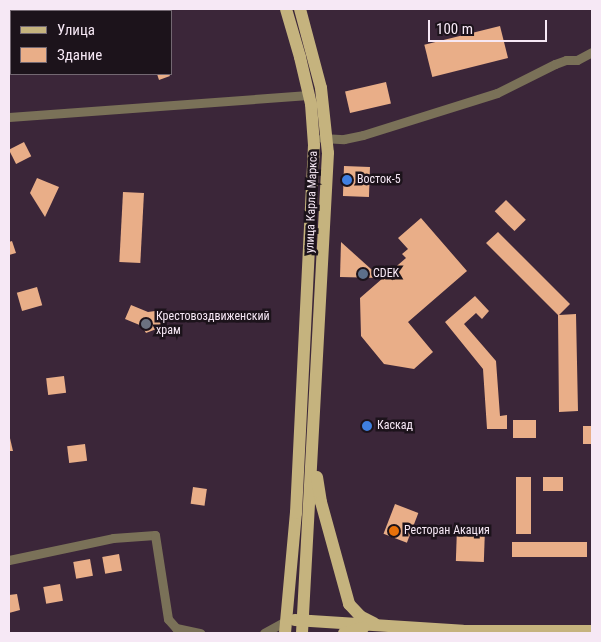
<!DOCTYPE html>
<html>
<head>
<meta charset="utf-8">
<style>
  body { margin:0 }
  #map { position:relative; width:601px; height:642px; overflow:hidden; background:#3b2639; font-family:"Roboto Condensed",sans-serif }
  div>[style] { position:absolute }
  .building>* { inset:0; background:#e9ae88; transform-origin:0 0 }
  .minor>* { height:9px; margin:-4.5px; padding:0 4.5px; transform-origin:4.5px; border-radius:4.5px; background:#7a7158 }
  .primary>* { height:12px; margin:-6px; padding:0 6px; transform-origin:6px; border-radius:6px; background:#c5b37e }
  .dots>* { width:14px; height:14px; translate:-50% -50%; box-sizing:border-box; border:2px solid #1c131b; border-radius:50% }
  span { translate:-50% -50%; white-space:nowrap; text-align:center; line-height:1.15; -webkit-text-stroke:5px #1c131b; paint-order:stroke }
  .poi-label { font-size:12px; color:#f6e8f5 }
  .left { translate:0 -50%; text-align:left }
  .street-label { font-size:12px; color:#f6e8f5 }
  .frame { position:absolute; inset:0; border:10px solid #f6e8f5; pointer-events:none }
  .legend { position:absolute; left:10px; top:10px; width:162px; height:65px; box-sizing:border-box; background:#1c131b; border:1px solid #736872; margin:0; padding:6px 9px; list-style:none; font-size:15px; color:#f6e8f5 }
  .legend li { display:flex; align-items:center; gap:10px; height:25px }
  .legend b { width:25px; border:1px solid #736872 }
  .scale { position:absolute; left:428px; top:20px; width:119px; height:22px; box-sizing:border-box; border:2px solid #f6e8f5; border-top:0; padding-left:6px; font-size:15px; line-height:18px; white-space:nowrap; color:#f6e8f5; -webkit-text-stroke:4px #1c131b; paint-order:stroke }
</style>
</head>
<body>
<div id="map">
  <div class="building">
    <div style="left:500px;top:26px;width:33px;height:78px;rotate:76deg"></div>
    <div style="clip-path:polygon(157px 74px,169px 74px,170px 76px,159px 80px)"></div>
    <div style="left:386px;top:82px;width:22px;height:42px;rotate:77deg"></div>
    <div style="left:24px;top:142px;width:16px;height:17px;rotate:63deg"></div>
    <div style="left:344px;top:166px;width:26px;height:30px;rotate:2deg"></div>
    <div style="clip-path:polygon(37px 178px,59px 187px,45px 217px,30px 193px)"></div>
    <div style="left:123px;top:192px;width:21px;height:70px;rotate:3deg"></div>
    <div style="left:506px;top:200px;width:28px;height:16px;rotate:45deg"></div>
    <div style="clip-path:polygon(421px 218px,467px 271px,408px 322px,433px 352px,414px 369px,384px 364px,361px 336px,360px 298px,406px 258px,402px 254px,408px 249px,398px 238px)"></div>
    <div style="clip-path:polygon(498px 232px,570px 304px,559px 315px,576px 314px,578px 411px,559px 412px,558px 315px,486px 243px)"></div>
    <div style="clip-path:polygon(12px 241px,16px 253px,9px 255px,9px 242px)"></div>
    <div style="clip-path:polygon(341px 242px,381px 278px,340px 277px)"></div>
    <div style="left:37px;top:287px;width:19px;height:21px;rotate:74deg"></div>
    <div style="clip-path:polygon(475px 296px,489px 311px,482px 319px,476px 313px,464px 324px,496px 361px,500px 416px,507px 415px,507px 429px,487px 429px,483px 369px,445px 322px)"></div>
    <div style="clip-path:polygon(131px 305px,148px 312px,155px 311px,161px 325px,159px 328px,146px 333px,142px 326px,125px 319px)"></div>
    <div style="left:64px;top:376px;width:17px;height:18px;rotate:83deg"></div>
    <div style="left:513px;top:420px;width:23px;height:18px"></div>
    <div style="left:583px;top:426px;width:9px;height:18px"></div>
    <div style="clip-path:polygon(9px 434px,13px 451px,9px 451px)"></div>
    <div style="left:85px;top:444px;width:17px;height:18px;rotate:83deg"></div>
    <div style="left:516px;top:477px;width:15px;height:57px"></div>
    <div style="left:543px;top:477px;width:20px;height:14px"></div>
    <div style="left:193px;top:487px;width:14px;height:17px;rotate:8deg"></div>
    <div style="left:395px;top:504px;width:25px;height:32px;rotate:21deg"></div>
    <div style="left:457px;top:528px;width:28px;height:33px;rotate:2deg"></div>
    <div style="left:512px;top:542px;width:75px;height:15px"></div>
    <div style="left:119px;top:554px;width:17px;height:17px;rotate:80deg"></div>
    <div style="left:90px;top:559px;width:17px;height:17px;rotate:80deg"></div>
    <div style="left:60px;top:584px;width:17px;height:17px;rotate:80deg"></div>
    <div style="clip-path:polygon(17px 594px,20px 610px,9px 613px,9px 595px)"></div>
  </div>
  <div class="minor">
    <div style="left:9px;top:117px;width:300px;rotate:-4.2deg"></div>
    <div style="left:322px;top:138px;width:22px;rotate:3deg"></div>
    <div style="left:344px;top:139px;width:19px;rotate:-12deg"></div>
    <div style="left:363px;top:135px;width:140px;rotate:-17.4deg"></div>
    <div style="left:497px;top:93px;width:65px;rotate:-26.6deg"></div>
    <div style="left:555px;top:64px;width:12px;rotate:-20deg"></div>
    <div style="left:566px;top:60px;width:11px"></div>
    <div style="left:577px;top:60px;width:17px;rotate:-28deg"></div>
    <div style="left:9px;top:560px;width:106px;rotate:-11.9deg"></div>
    <div style="left:113px;top:538px;width:42px;rotate:-4.1deg"></div>
    <div style="left:155px;top:535px;width:85px;rotate:81.2deg"></div>
    <div style="left:168px;top:619px;width:12px;rotate:48deg"></div>
    <div style="left:176px;top:628px;width:25px;rotate:12deg"></div>
    <div style="left:264px;top:633px;width:25px;rotate:-29deg"></div>
  </div>
  <div class="primary">
    <div style="left:300px;top:9px;width:82px;rotate:75.1deg"></div>
    <div style="left:321px;top:88px;width:65px;rotate:83.9deg"></div>
    <div style="left:328px;top:153px;width:481px;rotate:93.1deg"></div>
    <div style="left:317px;top:477px;width:25px;rotate:81deg"></div>
    <div style="left:321px;top:502px;width:106px;rotate:74.6deg"></div>
    <div style="left:349px;top:604px;width:16px;rotate:47deg"></div>
    <div style="left:360px;top:616px;width:16px;rotate:27deg"></div>
    <div style="left:295px;top:620px;width:168px;rotate:3.7deg"></div>
    <div style="left:463px;top:631px;width:129px"></div>
    <div style="left:285px;top:633px;width:121px;rotate:-84.8deg"></div>
    <div style="left:296px;top:513px;width:368px;rotate:-87.2deg"></div>
    <div style="left:314px;top:145px;width:41px;rotate:-94.2deg"></div>
    <div style="left:311px;top:104px;width:48px;rotate:-103.2deg"></div>
    <div style="left:300px;top:57px;width:50px;rotate:-106.3deg"></div>
    <div style="left:344px;top:633px;width:20px;rotate:-15deg"></div>
  </div>
  <div class="dots">
    <div style="left:347px;top:180px;background:#3f7fe0"></div>
    <div style="left:363px;top:274px;background:#5c6f8a"></div>
    <div style="left:146px;top:324px;background:#6b7280"></div>
    <div style="left:367px;top:426px;background:#3f7fe0"></div>
    <div style="left:394px;top:531px;background:#e8710a"></div>
  </div>
  <div class="poi-label">
    <span class="left" style="left:357px;top:180px">Восток-5</span>
    <span class="left" style="left:373px;top:274px">CDEK</span>
    <span class="left" style="left:156px;top:324px">Крестовоздвиженский<br>храм</span>
    <span class="left" style="left:377px;top:426px">Каскад</span>
    <span class="left" style="left:404px;top:531px">Ресторан Акация</span>
  </div>
  <div class="street-label">
    <span style="left:312px;top:202px;rotate:-88deg">улица Карла Маркса</span>
  </div>
  <div class="frame"></div>
  <ul class="legend">
  <li><b style="height:6px;background:#c5b37e"></b>Улица</li>
  <li><b style="height:14px;background:#e9ae88"></b>Здание</li>
  </ul>
  <div class="scale">100 m</div>
</div>
</body>
</html>
